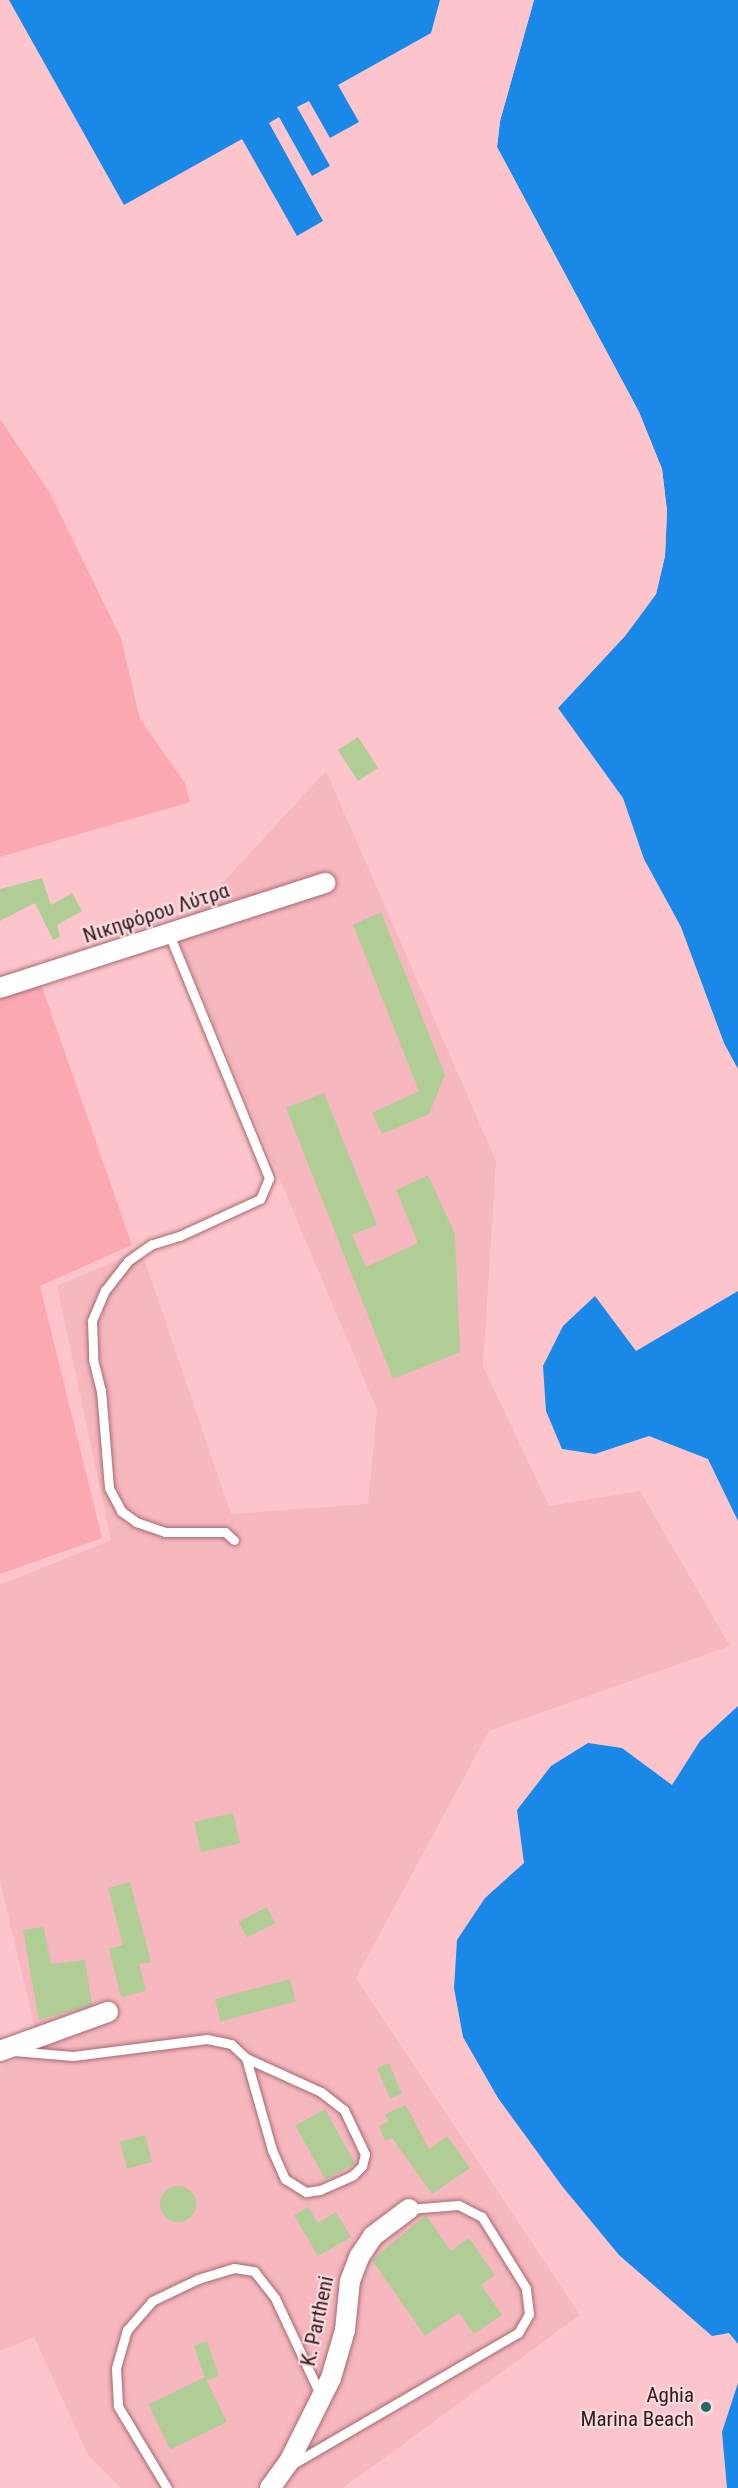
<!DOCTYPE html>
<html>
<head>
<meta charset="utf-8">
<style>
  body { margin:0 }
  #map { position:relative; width:738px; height:2488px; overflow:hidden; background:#fdc5cb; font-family:"Roboto Condensed",sans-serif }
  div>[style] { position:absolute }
  .built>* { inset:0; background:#f6b7bf }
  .green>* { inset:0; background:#fca8b3 }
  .water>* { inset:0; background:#1988e7 }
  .pier>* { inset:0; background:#fdc5cb }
  .building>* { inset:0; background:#b0cd96; transform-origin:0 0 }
  .round { border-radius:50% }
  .roads { filter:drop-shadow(0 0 2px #a76971) drop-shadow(0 0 2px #a76971) }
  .service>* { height:9px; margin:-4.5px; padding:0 4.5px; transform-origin:4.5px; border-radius:4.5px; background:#fff }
  .minor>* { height:20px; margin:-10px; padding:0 10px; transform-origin:10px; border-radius:10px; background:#fff }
  .dots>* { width:16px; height:16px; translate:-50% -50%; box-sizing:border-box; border:3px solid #f7dadd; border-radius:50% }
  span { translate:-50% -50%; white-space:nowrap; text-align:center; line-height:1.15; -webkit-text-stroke:4.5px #f7dadd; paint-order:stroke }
  .street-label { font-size:21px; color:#331a1e }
  .poi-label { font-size:21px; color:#331a1e }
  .right { translate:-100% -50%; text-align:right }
</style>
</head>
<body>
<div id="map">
  <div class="built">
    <div style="clip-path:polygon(326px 771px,496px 1161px,483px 1366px,549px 1506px,640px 1491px,730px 1646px,489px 1731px,356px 1978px,580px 2315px,343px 2488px,121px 2488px,88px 2455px,34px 2337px,0 2351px,0 2067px,40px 2049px,0 1881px,0 1585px,111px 1540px,57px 1286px,141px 1250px,231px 1514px,368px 1504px,377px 1410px,176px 933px)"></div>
  </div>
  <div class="green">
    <div style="clip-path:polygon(0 419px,50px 493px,121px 638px,140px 719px,185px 783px,190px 802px,0 857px)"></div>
    <div style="clip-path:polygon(40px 981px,132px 1245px,40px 1286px,102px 1538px,0 1574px,0 994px)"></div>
  </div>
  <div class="water">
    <div style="clip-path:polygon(9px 0,440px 0,431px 33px,338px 85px,359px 122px,330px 138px,309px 101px,297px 107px,330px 166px,312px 176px,279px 117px,269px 123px,323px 221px,297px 236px,242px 139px,124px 205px)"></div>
    <div style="clip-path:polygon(534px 0,738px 0,738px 1069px,724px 1043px,681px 927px,644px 859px,623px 798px,558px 708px,625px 636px,656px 594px,665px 556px,667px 511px,662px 469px,639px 412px,497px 147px,500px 121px)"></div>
    <div style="clip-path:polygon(738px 1291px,738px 1521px,708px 1459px,649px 1436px,595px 1454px,562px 1449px,546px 1411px,543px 1366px,563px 1326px,595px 1296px,636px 1351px)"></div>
    <div style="clip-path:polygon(738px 1706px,738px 2344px,729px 2333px,712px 2336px,619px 2255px,562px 2186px,498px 2098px,463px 2037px,454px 1988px,457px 1940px,485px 1898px,524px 1863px,517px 1810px,551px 1766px,588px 1743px,622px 1748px,672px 1785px,700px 1741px)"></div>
    <div style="clip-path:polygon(738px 2383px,738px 2488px,727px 2488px,722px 2432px)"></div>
  </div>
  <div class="pier">
    <div style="clip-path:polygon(531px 0,534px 0,500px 121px,497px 147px,639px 412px,662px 469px,667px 511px,665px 556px,656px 594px,625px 636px,556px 710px,623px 634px,653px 593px,662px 555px,664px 511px,659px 470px,636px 413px,494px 148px,497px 120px)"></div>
  </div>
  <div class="building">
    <div style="left:358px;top:737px;width:37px;height:24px;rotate:57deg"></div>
    <div style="clip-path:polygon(42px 878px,51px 905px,72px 893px,82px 911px,57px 925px,60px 937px,53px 940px,35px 903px,0 921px,0 889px)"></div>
    <div style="clip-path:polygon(381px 912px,445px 1075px,429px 1114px,382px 1134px,372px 1113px,419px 1091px,353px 925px)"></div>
    <div style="clip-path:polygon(324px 1093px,377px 1225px,352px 1235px,366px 1267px,418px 1243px,396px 1190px,428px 1175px,455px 1234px,460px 1352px,393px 1379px,286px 1108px)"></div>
    <div style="left:233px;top:1813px;width:31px;height:40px;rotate:77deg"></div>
    <div style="clip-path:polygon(130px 1882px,151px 1962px,139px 1964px,146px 1991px,121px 1997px,109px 1949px,123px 1945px,108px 1888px)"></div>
    <div style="left:267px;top:1907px;width:18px;height:32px;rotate:63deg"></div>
    <div style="clip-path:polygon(44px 1927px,51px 1964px,85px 1960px,92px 2005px,39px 2020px,23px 1930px)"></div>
    <div style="left:290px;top:1979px;width:23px;height:78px;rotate:75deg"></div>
    <div style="left:389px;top:2063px;width:33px;height:13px;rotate:67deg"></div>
    <div style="clip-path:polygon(406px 2105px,429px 2149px,447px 2136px,470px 2168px,432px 2194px,392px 2138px,385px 2141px,379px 2126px,388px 2122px,385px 2114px)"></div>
    <div style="left:325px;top:2109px;width:62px;height:34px;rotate:61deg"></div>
    <div style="left:145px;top:2135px;width:28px;height:26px;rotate:75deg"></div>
    <div class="round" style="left:160px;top:2186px;width:36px;height:36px"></div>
    <div style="clip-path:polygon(308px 2207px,318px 2223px,336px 2212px,351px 2237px,318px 2256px,294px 2215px)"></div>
    <div style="clip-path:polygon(426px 2215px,451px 2251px,469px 2238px,495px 2275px,481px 2285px,502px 2315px,474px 2334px,459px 2313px,425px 2336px,372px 2260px)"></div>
    <div style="left:207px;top:2341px;width:37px;height:14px;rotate:71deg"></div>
    <div style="left:205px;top:2377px;width:50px;height:63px;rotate:64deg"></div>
  </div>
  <div class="roads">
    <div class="service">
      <div style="left:169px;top:934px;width:264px;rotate:67.7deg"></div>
      <div style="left:269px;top:1178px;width:23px;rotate:113deg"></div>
      <div style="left:260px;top:1199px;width:89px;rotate:155.4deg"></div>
      <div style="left:179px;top:1236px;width:28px;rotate:163deg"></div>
      <div style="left:152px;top:1244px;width:29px;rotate:145deg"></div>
      <div style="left:128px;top:1261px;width:37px;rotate:128deg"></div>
      <div style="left:105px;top:1290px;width:34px;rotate:113deg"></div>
      <div style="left:92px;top:1321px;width:38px;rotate:88deg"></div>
      <div style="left:93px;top:1359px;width:32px;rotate:76deg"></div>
      <div style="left:101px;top:1390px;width:98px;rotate:85.3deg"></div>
      <div style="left:109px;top:1488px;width:26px;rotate:62deg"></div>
      <div style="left:121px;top:1511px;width:19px;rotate:36deg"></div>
      <div style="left:136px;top:1522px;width:31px;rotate:19deg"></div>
      <div style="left:165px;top:1532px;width:60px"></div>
      <div style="left:225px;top:1532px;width:12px;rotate:42deg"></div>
      <div style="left:14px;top:2051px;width:59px;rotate:4.8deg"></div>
      <div style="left:73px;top:2056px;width:135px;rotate:-7.2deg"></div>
      <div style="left:207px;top:2039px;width:25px;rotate:12deg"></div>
      <div style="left:231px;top:2044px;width:21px;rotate:43deg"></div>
      <div style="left:246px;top:2058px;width:96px;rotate:74.2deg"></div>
      <div style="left:272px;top:2150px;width:32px;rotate:66deg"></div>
      <div style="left:285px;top:2179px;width:25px;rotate:32deg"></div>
      <div style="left:306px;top:2192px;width:14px;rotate:-8deg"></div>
      <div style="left:320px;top:2190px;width:36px;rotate:-24deg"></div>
      <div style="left:353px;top:2175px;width:13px;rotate:-45deg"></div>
      <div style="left:362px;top:2166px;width:12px;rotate:-76deg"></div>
      <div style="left:365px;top:2154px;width:49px;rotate:-115.5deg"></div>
      <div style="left:344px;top:2110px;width:29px;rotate:-142deg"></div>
      <div style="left:321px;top:2092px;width:82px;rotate:-155.6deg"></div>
      <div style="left:291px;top:2465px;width:263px;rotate:-30.2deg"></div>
      <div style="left:518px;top:2333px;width:22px;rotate:-60deg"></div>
      <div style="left:529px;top:2314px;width:26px;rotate:-97deg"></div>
      <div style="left:526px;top:2288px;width:84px;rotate:-121.8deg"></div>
      <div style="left:482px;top:2217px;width:27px;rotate:-153deg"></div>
      <div style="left:458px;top:2205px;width:49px;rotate:175.3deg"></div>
      <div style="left:167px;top:2488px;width:96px;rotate:-120.9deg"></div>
      <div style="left:118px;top:2406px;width:38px;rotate:-93deg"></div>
      <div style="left:116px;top:2368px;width:40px;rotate:-74deg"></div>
      <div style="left:127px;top:2330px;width:38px;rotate:-49deg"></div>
      <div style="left:152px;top:2301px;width:51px;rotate:-25.6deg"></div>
      <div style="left:198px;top:2279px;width:38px;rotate:-17deg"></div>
      <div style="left:234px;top:2268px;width:20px;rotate:9deg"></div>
      <div style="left:254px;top:2271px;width:34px;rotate:52deg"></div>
      <div style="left:275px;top:2298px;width:108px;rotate:64.9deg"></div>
    </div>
    <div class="minor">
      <div style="left:0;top:988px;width:342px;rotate:-17.9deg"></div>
      <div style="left:0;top:2051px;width:115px;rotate:-19.9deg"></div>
      <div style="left:270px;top:2488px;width:34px;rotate:-54deg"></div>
      <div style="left:290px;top:2460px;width:92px;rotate:-63.4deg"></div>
      <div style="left:331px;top:2378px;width:50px;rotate:-73.7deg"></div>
      <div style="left:345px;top:2330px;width:49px;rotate:-84.2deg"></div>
      <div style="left:350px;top:2281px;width:26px;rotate:-69deg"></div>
      <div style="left:359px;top:2257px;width:25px;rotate:-56deg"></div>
      <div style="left:373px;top:2236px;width:45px;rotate:-36.9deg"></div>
    </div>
  </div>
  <div class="dots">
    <div style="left:706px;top:2407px;background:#1f6b67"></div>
  </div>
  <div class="street-label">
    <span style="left:156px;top:913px;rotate:-18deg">Νικηφόρου Λύτρα</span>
    <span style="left:317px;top:2321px;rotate:-78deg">K. Partheni</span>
  </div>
  <div class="poi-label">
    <span class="right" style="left:694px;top:2407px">Aghia<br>Marina Beach</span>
  </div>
</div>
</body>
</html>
